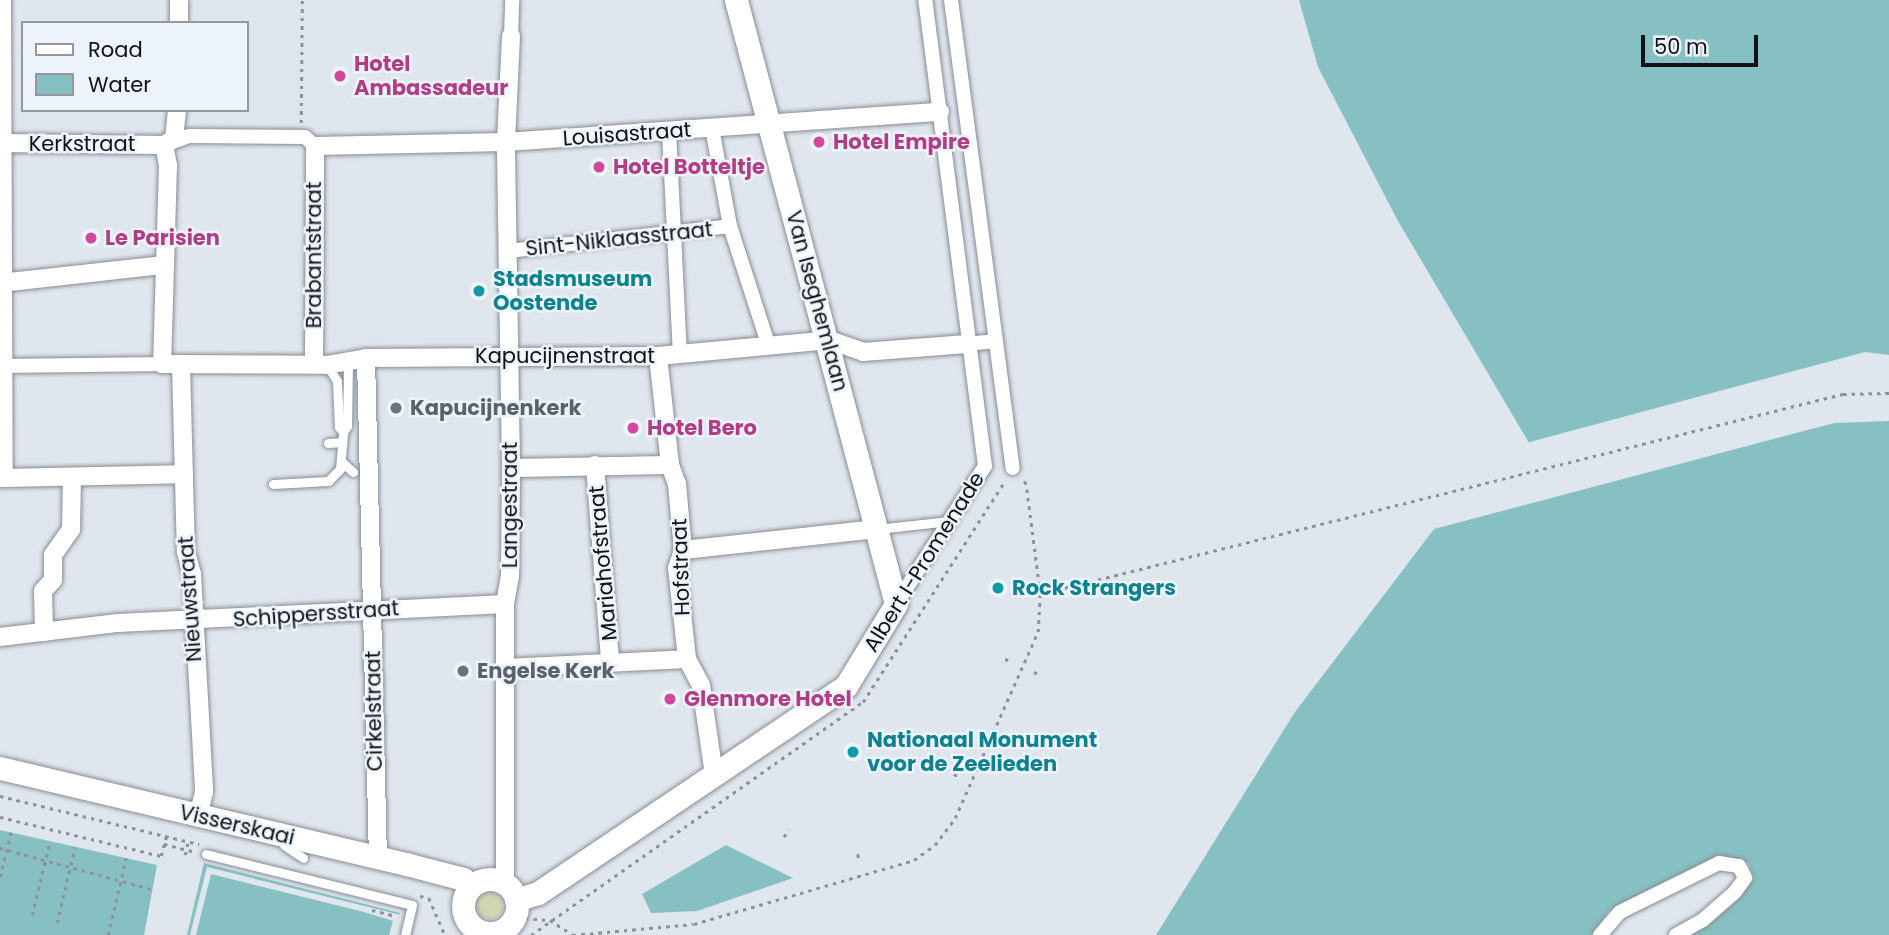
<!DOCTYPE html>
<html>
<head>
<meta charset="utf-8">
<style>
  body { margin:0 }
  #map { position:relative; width:1889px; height:935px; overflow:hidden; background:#e0e6ee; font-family:Poppins,sans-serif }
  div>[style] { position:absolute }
  .green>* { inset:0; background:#d1d6b0 }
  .round { border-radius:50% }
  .water>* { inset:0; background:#87c0c2 }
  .pier>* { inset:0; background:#e0e6ee }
  .path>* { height:2.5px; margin-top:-1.25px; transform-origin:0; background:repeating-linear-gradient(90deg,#8d9298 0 3.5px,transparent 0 8.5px) }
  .roads { filter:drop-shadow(0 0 2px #888d95) drop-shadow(0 0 2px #888d95) }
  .service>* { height:9px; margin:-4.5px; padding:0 4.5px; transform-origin:4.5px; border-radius:4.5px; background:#fff }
  .pedestrian>* { height:14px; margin:-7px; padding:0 7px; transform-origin:7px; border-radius:7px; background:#fff }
  .minor>* { height:18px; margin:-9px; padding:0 9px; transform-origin:9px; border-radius:9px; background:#fff }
  .tertiary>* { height:23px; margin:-11.5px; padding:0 11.5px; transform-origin:11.5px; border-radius:11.5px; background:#fff }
  .tertiary>.ring { margin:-11.5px; padding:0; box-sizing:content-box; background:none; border:23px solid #fff; border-radius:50% }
  .path-bridge>* { height:2.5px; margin-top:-1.25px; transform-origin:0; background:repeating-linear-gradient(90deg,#8d9298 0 3.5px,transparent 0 8.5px) }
  .dots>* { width:19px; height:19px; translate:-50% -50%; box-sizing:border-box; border:4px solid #edf3fb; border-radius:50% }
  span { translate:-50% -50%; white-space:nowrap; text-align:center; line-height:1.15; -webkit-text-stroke:5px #edf3fb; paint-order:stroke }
  .hotel-label { font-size:21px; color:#b23c85; font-weight:700 }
  .left { translate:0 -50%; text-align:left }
  .street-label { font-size:21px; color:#101215 }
  .culture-label { font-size:21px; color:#0d838f; font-weight:700 }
  .worship-label { font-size:21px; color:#5b616d; font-weight:700 }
  .legend { position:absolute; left:21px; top:21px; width:228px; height:91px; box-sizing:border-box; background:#edf3fb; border:2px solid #95999f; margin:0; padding:9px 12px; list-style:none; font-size:21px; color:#101215 }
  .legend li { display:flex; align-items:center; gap:14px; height:35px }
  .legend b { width:35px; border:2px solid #95999f }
  .scale { position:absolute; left:1641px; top:35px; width:117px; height:32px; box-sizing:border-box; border:4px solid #101215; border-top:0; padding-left:9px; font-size:21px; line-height:24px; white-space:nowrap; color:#101215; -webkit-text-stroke:5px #edf3fb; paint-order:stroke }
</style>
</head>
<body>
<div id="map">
  <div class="green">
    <div class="round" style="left:477px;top:893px;width:26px;height:26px"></div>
  </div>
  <div class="water">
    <div style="clip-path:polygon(1299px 0,1889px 0,1889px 373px,1866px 369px,1535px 453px,1398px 221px,1318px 67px)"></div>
    <div style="clip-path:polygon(1883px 419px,1889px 421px,1889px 935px,1156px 935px,1295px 712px,1434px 529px,1834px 423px)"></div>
    <div style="clip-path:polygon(0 830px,157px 865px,144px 935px,0 935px)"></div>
    <div style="clip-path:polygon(726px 845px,793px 878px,697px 911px,651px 913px,642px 894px)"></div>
    <div style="clip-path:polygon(204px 863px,400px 913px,395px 935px,187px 935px)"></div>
  </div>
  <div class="pier">
    <div style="clip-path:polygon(1865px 352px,1889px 355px,1889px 376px,1866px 372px,1536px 456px,1526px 443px)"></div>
    <div style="clip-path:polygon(1883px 416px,1889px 421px,1834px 423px,1475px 513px,1833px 420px)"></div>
    <div style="clip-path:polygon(1719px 855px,1748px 863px,1754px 878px,1743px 894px,1699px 930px,1690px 935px,1592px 935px,1609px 911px)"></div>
    <div style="clip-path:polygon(207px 867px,401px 915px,396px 935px,389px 935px,393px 921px,364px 912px,211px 874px,196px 935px,190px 935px)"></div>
  </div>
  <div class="path">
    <div style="left:301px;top:123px;width:123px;rotate:-89.5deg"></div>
    <div style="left:1040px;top:594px;width:828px;rotate:-13.99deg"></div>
    <div style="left:1843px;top:394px;width:46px;rotate:-1.2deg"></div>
    <div style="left:1005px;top:659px;width:6px;rotate:18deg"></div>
    <div style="left:1034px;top:672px;width:8px;rotate:23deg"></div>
    <div style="left:954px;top:774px;width:7px;rotate:27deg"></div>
    <div style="left:0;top:796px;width:205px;rotate:13.6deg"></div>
    <div style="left:0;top:817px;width:166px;rotate:13.6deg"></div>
    <div style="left:161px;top:856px;width:20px;rotate:-75deg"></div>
    <div style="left:784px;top:837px;width:9px;rotate:-63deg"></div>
    <div style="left:164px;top:844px;width:32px;rotate:14deg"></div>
    <div style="left:858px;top:854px;width:7px;rotate:82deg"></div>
    <div style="left:185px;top:855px;width:13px;rotate:-77deg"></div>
    <div style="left:0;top:877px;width:46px;rotate:-76.3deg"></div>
    <div style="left:420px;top:896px;width:9px;rotate:13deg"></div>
    <div style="left:429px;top:898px;width:40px;rotate:66.6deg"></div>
    <div style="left:372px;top:910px;width:25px;rotate:14deg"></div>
    <div style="left:32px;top:915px;width:76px;rotate:-76.3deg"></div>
    <div style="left:525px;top:918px;width:25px;rotate:5deg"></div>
    <div style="left:550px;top:920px;width:27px;rotate:33deg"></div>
    <div style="left:573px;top:935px;width:121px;rotate:-5.2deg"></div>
    <div style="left:694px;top:924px;width:229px;rotate:-16.2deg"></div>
    <div style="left:914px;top:860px;width:26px;rotate:-36deg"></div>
    <div style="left:935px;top:845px;width:34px;rotate:-53deg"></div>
    <div style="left:955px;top:818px;width:204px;rotate:-66deg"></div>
    <div style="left:1038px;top:632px;width:38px;rotate:-87deg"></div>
    <div style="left:1040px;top:594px;width:111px;rotate:-97.3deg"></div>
    <div style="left:1026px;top:484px;width:8px;rotate:-130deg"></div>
    <div style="left:57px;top:923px;width:78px;rotate:-76.7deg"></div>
    <div style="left:108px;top:935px;width:79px;rotate:-76.8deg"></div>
    <div style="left:531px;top:935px;width:406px;rotate:-35.1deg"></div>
    <div style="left:863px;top:702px;width:263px;rotate:-57.3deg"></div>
  </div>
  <div class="roads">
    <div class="service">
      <div style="left:327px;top:365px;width:19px;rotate:58deg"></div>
      <div style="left:337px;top:381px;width:46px;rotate:87.5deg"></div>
      <div style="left:339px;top:427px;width:6px;rotate:51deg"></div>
      <div style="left:343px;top:432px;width:7px;rotate:-56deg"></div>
      <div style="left:347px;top:426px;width:62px;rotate:-89.1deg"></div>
      <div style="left:328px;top:443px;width:14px;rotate:-4deg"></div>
      <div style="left:342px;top:462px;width:15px;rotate:42deg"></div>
      <div style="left:273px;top:484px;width:55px;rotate:-3.1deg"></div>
      <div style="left:328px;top:481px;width:17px;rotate:-45deg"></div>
      <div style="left:340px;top:469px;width:37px;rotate:-85deg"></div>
      <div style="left:877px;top:529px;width:73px;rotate:-6.3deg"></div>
      <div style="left:284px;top:845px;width:23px;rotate:34deg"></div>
      <div style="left:206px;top:854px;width:212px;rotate:13.9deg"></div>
      <div style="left:412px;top:905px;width:31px;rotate:103deg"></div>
    </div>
    <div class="pedestrian">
      <div style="left:4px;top:0;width:478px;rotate:89.8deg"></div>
      <div style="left:951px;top:0;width:472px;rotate:82.5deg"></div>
      <div style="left:511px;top:36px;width:36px;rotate:-88deg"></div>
      <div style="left:712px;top:128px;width:100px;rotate:79.6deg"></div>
      <div style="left:730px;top:226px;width:127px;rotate:72.1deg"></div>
      <div style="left:669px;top:131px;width:224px;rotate:87.2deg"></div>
      <div style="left:167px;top:144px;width:23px;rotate:-20deg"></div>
      <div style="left:189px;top:136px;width:116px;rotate:0.5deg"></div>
      <div style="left:305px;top:137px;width:13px;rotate:42deg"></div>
      <div style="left:508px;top:251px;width:223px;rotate:-6.4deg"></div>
      <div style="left:967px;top:344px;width:29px;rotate:-6deg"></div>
      <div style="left:5px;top:366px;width:157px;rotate:-0.7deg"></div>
      <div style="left:896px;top:604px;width:164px;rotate:-57.2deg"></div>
      <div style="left:985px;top:466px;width:470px;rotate:-97.3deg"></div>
      <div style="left:474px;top:935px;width:6px;rotate:-51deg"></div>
      <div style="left:1600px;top:935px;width:30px;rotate:-49deg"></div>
      <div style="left:1620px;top:912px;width:110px;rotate:-26.3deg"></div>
      <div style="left:1719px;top:863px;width:20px;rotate:9deg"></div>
      <div style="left:1739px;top:866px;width:13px;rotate:63deg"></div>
      <div style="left:1745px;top:878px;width:17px;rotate:126deg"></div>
      <div style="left:1735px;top:892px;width:43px;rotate:138.8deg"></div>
      <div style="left:1703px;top:920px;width:31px;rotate:151deg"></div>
    </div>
    <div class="minor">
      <div style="left:179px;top:23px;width:23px;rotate:-90deg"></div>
      <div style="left:0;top:143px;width:164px;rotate:0.7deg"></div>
      <div style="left:164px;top:145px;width:20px;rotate:79deg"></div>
      <div style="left:168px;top:165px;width:199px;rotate:91.7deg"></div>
      <div style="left:162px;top:364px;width:165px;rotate:0.3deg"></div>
      <div style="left:327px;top:365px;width:40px;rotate:-10deg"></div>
      <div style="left:366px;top:358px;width:292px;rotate:-0.4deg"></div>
      <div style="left:658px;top:356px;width:172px;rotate:-5.3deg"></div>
      <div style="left:829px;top:340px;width:36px;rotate:19deg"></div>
      <div style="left:863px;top:352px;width:104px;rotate:-4.4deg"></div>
      <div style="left:164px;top:145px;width:12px;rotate:-31deg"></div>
      <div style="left:174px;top:139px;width:29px;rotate:-84deg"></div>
      <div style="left:0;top:283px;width:163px;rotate:-6.3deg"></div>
      <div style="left:658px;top:356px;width:110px;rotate:83.7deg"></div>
      <div style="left:670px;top:465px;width:20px;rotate:70deg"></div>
      <div style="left:677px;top:484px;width:66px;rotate:84.8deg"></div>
      <div style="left:683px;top:550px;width:19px;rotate:108deg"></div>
      <div style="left:677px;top:568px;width:92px;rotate:83.7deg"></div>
      <div style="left:687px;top:659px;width:30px;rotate:62deg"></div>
      <div style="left:701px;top:685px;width:91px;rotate:81.8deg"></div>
      <div style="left:366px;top:358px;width:500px;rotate:88.63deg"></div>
      <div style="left:314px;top:363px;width:217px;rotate:-89.7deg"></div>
      <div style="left:315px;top:146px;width:191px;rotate:-1.2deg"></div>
      <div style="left:506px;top:142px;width:435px;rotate:-4deg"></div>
      <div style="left:181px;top:365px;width:187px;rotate:88.5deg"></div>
      <div style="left:186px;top:552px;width:23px;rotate:75deg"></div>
      <div style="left:192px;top:574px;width:218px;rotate:86.8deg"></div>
      <div style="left:204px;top:792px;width:25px;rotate:104deg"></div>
      <div style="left:595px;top:465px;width:196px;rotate:85.6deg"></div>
      <div style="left:511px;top:468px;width:159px;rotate:-1.1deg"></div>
      <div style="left:0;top:478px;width:184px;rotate:-1.2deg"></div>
      <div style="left:683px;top:550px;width:195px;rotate:-6.2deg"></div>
      <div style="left:44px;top:632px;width:41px;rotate:-91.4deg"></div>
      <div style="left:43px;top:591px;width:15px;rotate:-48deg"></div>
      <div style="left:53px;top:580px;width:25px;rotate:-90deg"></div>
      <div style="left:53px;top:555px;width:32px;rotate:-55deg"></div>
      <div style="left:71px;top:529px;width:50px;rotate:-88.9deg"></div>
      <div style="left:0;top:637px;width:119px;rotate:-6.8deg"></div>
      <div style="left:118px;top:623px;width:387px;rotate:-2.8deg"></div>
      <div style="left:504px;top:668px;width:183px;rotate:-2.8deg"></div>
      <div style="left:505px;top:884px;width:280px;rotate:-90deg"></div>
      <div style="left:505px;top:604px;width:27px;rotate:-80deg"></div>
      <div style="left:510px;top:577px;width:109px;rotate:-89.5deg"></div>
      <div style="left:511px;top:468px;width:326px;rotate:-90.9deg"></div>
      <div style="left:506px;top:142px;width:106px;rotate:-87.3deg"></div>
    </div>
    <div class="tertiary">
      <div style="left:0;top:768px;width:417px;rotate:13.3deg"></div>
      <div style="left:406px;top:864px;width:59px;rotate:14.7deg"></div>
      <div style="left:463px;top:879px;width:11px;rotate:38deg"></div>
      <div class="ring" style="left:463px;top:879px;width:31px;height:31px"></div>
      <div style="left:516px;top:900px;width:23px;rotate:-18deg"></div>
      <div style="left:538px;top:893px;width:371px;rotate:-33.9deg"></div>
      <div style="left:846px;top:686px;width:96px;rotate:-58.6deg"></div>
      <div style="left:896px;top:604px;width:625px;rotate:-104.84deg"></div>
    </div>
  </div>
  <div class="path-bridge">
    <div style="left:0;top:848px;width:156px;rotate:15.2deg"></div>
  </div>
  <div class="dots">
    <div style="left:340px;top:76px;background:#d1479c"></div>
    <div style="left:819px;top:142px;background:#d1479c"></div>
    <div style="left:599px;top:167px;background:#d1479c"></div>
    <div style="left:91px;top:238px;background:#d1479c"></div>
    <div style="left:479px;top:291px;background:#0f9aa8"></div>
    <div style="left:396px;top:408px;background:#6b7280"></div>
    <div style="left:633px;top:428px;background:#d1479c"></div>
    <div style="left:998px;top:588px;background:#0f9aa8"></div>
    <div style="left:463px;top:671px;background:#6b7280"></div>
    <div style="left:670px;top:699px;background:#d1479c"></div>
    <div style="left:853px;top:752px;background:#0f9aa8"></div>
  </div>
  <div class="hotel-label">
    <span class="left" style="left:354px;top:76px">Hotel<br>Ambassadeur</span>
    <span class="left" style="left:833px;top:142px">Hotel Empire</span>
    <span class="left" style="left:613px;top:167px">Hotel Botteltje</span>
    <span class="left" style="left:105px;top:238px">Le Parisien</span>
    <span class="left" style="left:647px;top:428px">Hotel Bero</span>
    <span class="left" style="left:684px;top:699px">Glenmore Hotel</span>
  </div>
  <div class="street-label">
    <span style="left:627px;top:134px;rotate:-4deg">Louisastraat</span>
    <span style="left:82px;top:144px">Kerkstraat</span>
    <span style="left:619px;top:239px;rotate:-6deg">Sint-Niklaasstraat</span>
    <span style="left:314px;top:255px;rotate:-90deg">Brabantstraat</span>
    <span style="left:817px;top:301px;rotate:75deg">Van Iseghemlaan</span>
    <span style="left:565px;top:356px">Kapucijnenstraat</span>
    <span style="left:510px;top:505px;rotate:-90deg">Langestraat</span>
    <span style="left:924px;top:562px;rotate:-58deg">Albert I-Promenade</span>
    <span style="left:603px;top:563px;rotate:-95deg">Mariahofstraat</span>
    <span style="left:681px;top:567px;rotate:-92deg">Hofstraat</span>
    <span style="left:190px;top:599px;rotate:-94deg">Nieuwstraat</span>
    <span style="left:316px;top:614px;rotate:-4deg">Schippersstraat</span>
    <span style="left:374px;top:711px;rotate:-91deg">Cirkelstraat</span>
    <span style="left:237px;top:825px;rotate:13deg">Visserskaai</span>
  </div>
  <div class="culture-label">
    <span class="left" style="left:493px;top:291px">Stadsmuseum<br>Oostende</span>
    <span class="left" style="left:1012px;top:588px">Rock Strangers</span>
    <span class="left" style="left:867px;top:752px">Nationaal Monument<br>voor de Zeelieden</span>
  </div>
  <div class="worship-label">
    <span class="left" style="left:410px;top:408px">Kapucijnenkerk</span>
    <span class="left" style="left:477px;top:671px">Engelse Kerk</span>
  </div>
  <ul class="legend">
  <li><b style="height:9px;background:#fff"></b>Road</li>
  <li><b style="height:19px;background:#87c0c2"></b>Water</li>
  </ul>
  <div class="scale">50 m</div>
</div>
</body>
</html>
